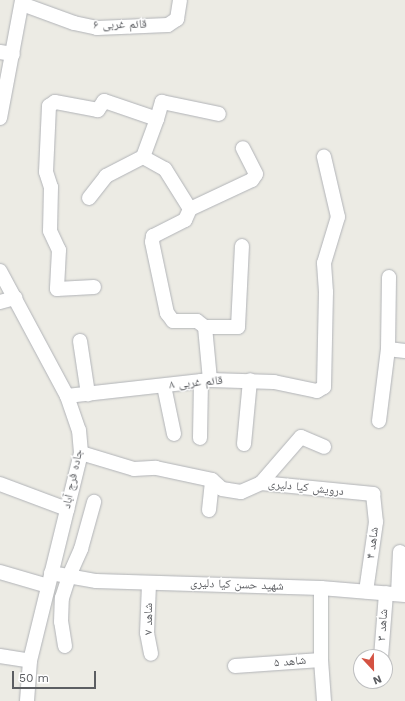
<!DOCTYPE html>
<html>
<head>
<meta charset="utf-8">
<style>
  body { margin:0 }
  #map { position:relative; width:405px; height:701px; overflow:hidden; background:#ecebe4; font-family:"Work Sans","Noto Naskh Arabic",sans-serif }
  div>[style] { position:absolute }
  .roads { filter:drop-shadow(0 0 1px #b1b3b7) drop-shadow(0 0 1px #b1b3b7) }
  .minor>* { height:14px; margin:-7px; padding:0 7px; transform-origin:7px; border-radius:7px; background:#fff }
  span { translate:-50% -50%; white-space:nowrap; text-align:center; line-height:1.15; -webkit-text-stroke:3px #fff; paint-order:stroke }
  .street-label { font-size:12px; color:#5c5e62 }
  .north { position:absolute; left:353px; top:649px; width:40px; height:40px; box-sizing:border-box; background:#fff; border:1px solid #bebfc0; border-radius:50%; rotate:158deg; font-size:11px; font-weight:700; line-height:16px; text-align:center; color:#5c5e62 }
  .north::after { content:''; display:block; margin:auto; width:14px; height:18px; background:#d45242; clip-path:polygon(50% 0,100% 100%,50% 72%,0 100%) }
  .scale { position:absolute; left:12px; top:671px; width:84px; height:18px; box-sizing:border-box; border:2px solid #5c5e62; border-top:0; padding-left:5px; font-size:12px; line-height:14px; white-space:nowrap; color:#5c5e62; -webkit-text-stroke:3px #fff; paint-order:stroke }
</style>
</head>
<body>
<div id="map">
  <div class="roads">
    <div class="minor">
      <div style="left:22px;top:4px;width:55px;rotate:20.1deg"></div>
      <div style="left:74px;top:23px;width:24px;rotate:12deg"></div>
      <div style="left:97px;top:28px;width:71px;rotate:-2.4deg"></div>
      <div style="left:168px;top:25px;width:11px;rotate:-34deg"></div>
      <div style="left:177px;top:19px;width:19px;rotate:-81deg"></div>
      <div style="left:0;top:52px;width:13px;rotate:9deg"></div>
      <div style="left:0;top:118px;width:120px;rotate:-79.4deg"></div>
      <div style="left:157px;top:119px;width:18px;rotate:-74deg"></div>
      <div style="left:162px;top:102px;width:58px;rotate:11.9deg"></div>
      <div style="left:143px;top:157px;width:25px;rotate:29deg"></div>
      <div style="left:165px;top:169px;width:47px;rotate:58deg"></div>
      <div style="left:190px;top:209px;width:12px;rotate:114deg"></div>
      <div style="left:185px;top:220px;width:36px;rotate:153deg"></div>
      <div style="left:153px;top:236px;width:6px;rotate:99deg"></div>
      <div style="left:152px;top:242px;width:73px;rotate:78.1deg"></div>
      <div style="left:167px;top:313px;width:10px;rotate:53deg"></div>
      <div style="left:173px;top:321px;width:24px"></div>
      <div style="left:197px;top:321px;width:10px;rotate:37deg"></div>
      <div style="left:205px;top:327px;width:53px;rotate:84.6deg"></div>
      <div style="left:89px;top:198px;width:28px;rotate:-52deg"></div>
      <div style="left:106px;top:176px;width:42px;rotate:-27.2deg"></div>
      <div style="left:143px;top:157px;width:40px;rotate:-69.8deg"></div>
      <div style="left:157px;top:119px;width:56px;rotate:-161.2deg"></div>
      <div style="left:104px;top:101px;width:11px;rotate:124deg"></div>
      <div style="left:98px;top:110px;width:44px;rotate:-169.5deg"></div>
      <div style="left:55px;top:102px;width:7px;rotate:146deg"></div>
      <div style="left:49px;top:106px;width:66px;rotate:92.6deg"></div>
      <div style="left:46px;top:172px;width:16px;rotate:72deg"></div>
      <div style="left:51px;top:187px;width:44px;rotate:91.3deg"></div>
      <div style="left:50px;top:231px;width:21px;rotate:65deg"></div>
      <div style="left:59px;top:250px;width:39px;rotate:93deg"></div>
      <div style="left:57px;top:289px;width:37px;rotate:-3deg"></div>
      <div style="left:190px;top:209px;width:68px;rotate:-25.1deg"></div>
      <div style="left:252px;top:180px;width:7px;rotate:-56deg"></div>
      <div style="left:256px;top:174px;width:29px;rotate:-117deg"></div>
      <div style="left:0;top:271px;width:142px;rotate:61.8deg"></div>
      <div style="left:67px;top:396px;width:36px;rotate:71deg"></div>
      <div style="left:79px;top:430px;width:23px;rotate:85deg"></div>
      <div style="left:81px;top:453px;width:214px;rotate:103.8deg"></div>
      <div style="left:30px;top:661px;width:40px;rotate:94.3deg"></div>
      <div style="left:0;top:302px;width:16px;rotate:-15deg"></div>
      <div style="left:205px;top:327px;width:33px"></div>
      <div style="left:238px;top:327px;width:81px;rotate:-87.2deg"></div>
      <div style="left:80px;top:341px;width:54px;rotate:81.4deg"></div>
      <div style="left:388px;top:349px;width:72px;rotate:-89.2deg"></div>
      <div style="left:164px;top:386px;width:49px;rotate:78.2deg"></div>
      <div style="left:67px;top:396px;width:144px;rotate:-6.4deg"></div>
      <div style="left:210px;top:380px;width:64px;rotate:1.8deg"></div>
      <div style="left:274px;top:382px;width:44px;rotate:11.8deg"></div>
      <div style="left:317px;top:391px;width:8px;rotate:-30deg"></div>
      <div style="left:324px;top:387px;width:95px;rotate:-88.8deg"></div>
      <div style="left:326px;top:292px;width:29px;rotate:-94deg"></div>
      <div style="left:324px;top:263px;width:48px;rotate:-73.1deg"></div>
      <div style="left:338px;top:217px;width:62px;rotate:-103.1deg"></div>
      <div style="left:379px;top:421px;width:73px;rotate:-82.9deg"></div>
      <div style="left:388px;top:349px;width:17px;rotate:7deg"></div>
      <div style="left:200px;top:438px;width:57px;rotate:-89deg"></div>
      <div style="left:244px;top:444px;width:64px;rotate:-84.6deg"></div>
      <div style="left:81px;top:453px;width:55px;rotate:16.8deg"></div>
      <div style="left:134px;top:469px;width:22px;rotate:-3deg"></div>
      <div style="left:156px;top:468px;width:57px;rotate:12.1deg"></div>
      <div style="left:212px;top:480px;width:13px;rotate:42deg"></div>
      <div style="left:222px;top:489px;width:19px;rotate:9deg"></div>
      <div style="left:241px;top:492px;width:22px;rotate:-24deg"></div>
      <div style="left:261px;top:483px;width:113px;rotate:5.6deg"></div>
      <div style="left:373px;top:494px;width:28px;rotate:84deg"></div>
      <div style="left:376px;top:522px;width:70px;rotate:98.2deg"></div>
      <div style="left:261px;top:483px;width:61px;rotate:-49deg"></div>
      <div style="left:301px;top:437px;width:25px;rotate:23deg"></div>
      <div style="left:0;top:484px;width:72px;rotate:20.5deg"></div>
      <div style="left:209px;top:510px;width:30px;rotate:-84deg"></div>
      <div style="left:0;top:572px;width:50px;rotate:16.3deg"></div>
      <div style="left:51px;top:573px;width:46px;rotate:10.1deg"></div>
      <div style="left:96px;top:581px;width:225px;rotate:1.8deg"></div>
      <div style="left:321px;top:588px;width:84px;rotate:4.8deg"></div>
      <div style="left:149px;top:584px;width:49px;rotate:92.3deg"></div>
      <div style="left:147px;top:633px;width:21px;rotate:79deg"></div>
      <div style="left:398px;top:594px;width:42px;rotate:-87.3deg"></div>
      <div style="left:65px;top:646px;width:24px;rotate:-99deg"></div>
      <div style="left:61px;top:622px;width:24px;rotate:-88deg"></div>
      <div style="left:62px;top:598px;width:23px;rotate:-72deg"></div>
      <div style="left:69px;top:576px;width:30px;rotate:-66deg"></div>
      <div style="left:81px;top:549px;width:49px;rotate:-74.5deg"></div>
      <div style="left:0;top:656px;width:30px;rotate:9deg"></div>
      <div style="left:381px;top:657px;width:64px;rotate:-85.5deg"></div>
      <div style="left:321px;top:660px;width:41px;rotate:85.8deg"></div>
      <div style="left:235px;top:666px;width:86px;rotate:-4deg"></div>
      <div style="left:321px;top:660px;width:72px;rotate:-90deg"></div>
    </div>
  </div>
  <div class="street-label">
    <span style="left:120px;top:25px;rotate:-1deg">قائم غربی ۶</span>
    <span style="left:196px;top:383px;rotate:-5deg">قائم غربی ۸</span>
    <span style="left:73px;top:479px;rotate:-78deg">جاده فرج آباد</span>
    <span style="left:306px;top:488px;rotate:6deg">درویش کیا دلیری</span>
    <span style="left:373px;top:543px;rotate:-83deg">شاهد ۴</span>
    <span style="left:237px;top:585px;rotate:2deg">شهید حسن کیا دلیری</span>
    <span style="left:149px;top:619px;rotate:-90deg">شاهد ۷</span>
    <span style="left:383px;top:625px;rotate:-86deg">شاهد ۳</span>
    <span style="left:290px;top:662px;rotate:-5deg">شاهد ۵</span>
  </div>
  <div class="north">N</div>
  <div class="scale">50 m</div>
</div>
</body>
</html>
